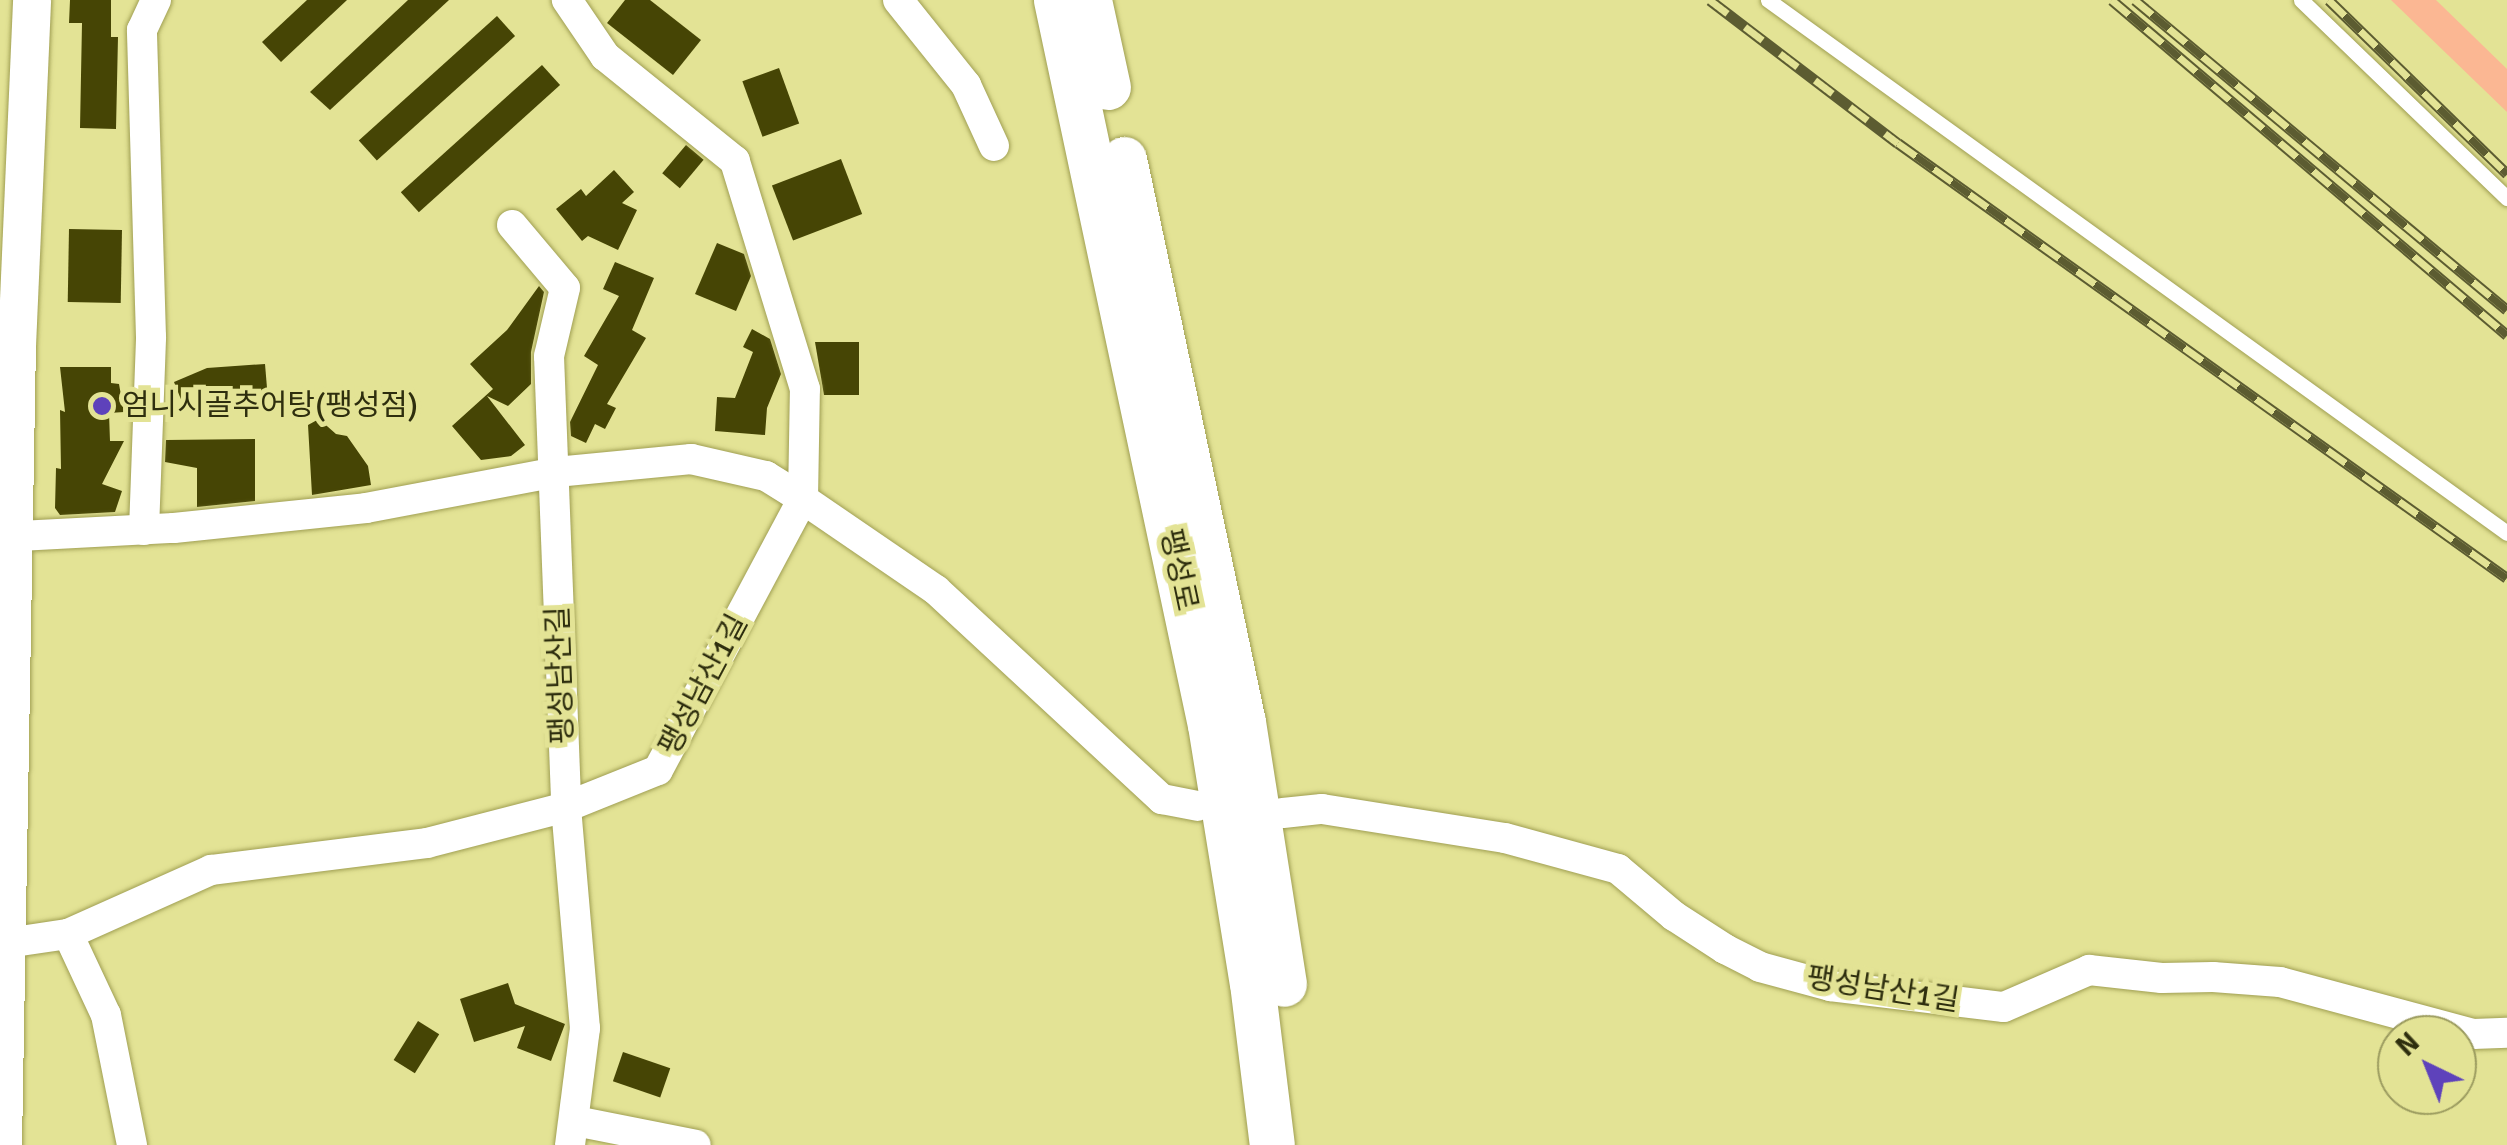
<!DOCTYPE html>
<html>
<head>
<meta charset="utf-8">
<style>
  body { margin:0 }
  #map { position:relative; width:2507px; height:1145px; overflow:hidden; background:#e3e395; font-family:Signika,"Noto Sans KR",sans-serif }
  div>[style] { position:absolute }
  .green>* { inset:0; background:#fbb793 }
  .building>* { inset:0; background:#464505; transform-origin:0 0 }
  .roads { filter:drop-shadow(0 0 2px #a09f53) drop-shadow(0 0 2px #a09f53) }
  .service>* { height:15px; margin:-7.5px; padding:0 7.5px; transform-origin:7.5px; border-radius:7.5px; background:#fff }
  .minor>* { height:30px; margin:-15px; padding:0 15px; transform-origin:15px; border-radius:15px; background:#fff }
  .tertiary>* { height:38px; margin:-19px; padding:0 19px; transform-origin:19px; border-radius:19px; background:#fff }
  .primary>* { height:45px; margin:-22.5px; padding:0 22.5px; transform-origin:22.5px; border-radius:22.5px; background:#fff }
  .rail>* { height:11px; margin-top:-5.5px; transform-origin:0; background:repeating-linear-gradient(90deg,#e3e395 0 22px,#5c5c31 0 44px); box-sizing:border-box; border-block:2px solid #5c5c31 }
  .dots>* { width:28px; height:28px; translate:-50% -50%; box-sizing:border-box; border:5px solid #e3e395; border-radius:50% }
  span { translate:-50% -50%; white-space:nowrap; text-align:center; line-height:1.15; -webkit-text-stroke:10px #e3e395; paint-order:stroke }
  .poi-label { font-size:30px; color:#2e2e0e }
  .left { translate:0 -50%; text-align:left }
  .street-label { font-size:30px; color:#2e2e0e }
  .north { position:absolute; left:2377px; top:1015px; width:100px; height:100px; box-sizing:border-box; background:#e3e395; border:2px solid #9b9b5f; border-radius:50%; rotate:317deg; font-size:28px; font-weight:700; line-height:40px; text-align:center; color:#2e2e0e }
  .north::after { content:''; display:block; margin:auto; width:35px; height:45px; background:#5e42bb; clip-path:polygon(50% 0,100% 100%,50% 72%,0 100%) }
</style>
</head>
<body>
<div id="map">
  <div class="green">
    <div style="clip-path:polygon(2391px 0,2436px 0,2507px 69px,2507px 112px)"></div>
  </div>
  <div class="building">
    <div style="clip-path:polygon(70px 0,111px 0,111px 37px,118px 37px,116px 129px,80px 128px,82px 23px,69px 23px)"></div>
    <div style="clip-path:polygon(307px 0,347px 0,281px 62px,262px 42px)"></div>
    <div style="clip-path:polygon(408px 0,449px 0,330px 110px,310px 92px)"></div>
    <div style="clip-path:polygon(625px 0,650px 0,701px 40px,673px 75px,607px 23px)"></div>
    <div style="left:497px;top:16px;width:27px;height:186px;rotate:48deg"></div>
    <div style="left:542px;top:65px;width:27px;height:190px;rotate:48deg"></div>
    <div style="left:779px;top:68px;width:59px;height:39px;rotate:70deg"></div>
    <div style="left:686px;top:145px;width:23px;height:37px;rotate:40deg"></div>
    <div style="left:841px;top:159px;width:59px;height:74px;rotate:69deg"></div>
    <div style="clip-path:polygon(614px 170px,634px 192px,622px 203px,637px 210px,618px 250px,588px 236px,582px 241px,556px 209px,581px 189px,586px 196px)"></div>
    <div style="left:69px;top:229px;width:53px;height:73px;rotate:1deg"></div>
    <div style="clip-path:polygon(717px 243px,744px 254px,751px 276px,736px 311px,695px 294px)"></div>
    <div style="clip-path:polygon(615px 262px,654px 278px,632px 330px,646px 338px,607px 404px,616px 408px,605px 429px,595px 424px,586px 443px,571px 436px,570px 422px,598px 365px,584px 356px,619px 296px,603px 289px)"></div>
    <div style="clip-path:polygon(539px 286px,544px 292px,531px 352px,531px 384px,508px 406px,487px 396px,525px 445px,511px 456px,481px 460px,452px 426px,493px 389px,470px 364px,507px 330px)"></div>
    <div style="clip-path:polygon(752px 329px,770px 339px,781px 374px,767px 408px,765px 435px,715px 431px,717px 397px,735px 398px,753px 352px,743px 347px)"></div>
    <div style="clip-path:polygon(815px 342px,859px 342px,859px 395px,824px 395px)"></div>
    <div style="clip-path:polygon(265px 364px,268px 400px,184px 407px,174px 382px,207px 368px)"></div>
    <div style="clip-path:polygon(60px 367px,111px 367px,111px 383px,119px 384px,124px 412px,109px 413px,110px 441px,124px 441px,102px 484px,122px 491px,115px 512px,60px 515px,55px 508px,56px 468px,61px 469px,60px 410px,65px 412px)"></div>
    <div style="clip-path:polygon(319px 419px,336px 434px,347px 436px,368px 466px,371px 485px,312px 495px,308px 425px)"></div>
    <div style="clip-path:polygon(255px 439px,255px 501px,197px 507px,197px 468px,165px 462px,166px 440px)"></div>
    <div style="clip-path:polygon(508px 983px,515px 1004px,565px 1024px,551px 1061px,517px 1048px,525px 1026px,474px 1042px,460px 999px)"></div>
    <div style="left:418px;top:1021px;width:25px;height:46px;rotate:32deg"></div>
    <div style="left:623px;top:1052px;width:50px;height:31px;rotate:19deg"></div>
  </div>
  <div class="roads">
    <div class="service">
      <div style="left:1768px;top:0;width:911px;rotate:35.8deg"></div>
      <div style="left:2301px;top:0;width:286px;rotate:43.9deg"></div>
    </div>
    <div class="minor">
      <div style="left:898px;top:0;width:109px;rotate:51.3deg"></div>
      <div style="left:966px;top:85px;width:67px;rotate:65.3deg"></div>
      <div style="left:512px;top:225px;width:82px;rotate:49.9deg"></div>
      <div style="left:565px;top:288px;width:70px;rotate:103.2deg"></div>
      <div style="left:549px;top:356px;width:451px;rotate:87.8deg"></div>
      <div style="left:566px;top:807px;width:222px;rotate:85.1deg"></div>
      <div style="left:585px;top:1028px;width:118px;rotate:97.3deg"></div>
      <div style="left:144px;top:530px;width:193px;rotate:-87.9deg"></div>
      <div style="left:151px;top:337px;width:307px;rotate:-91.7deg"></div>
      <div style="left:142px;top:30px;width:33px;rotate:-65deg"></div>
      <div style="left:0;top:537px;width:174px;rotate:-3deg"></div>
      <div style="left:174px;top:528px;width:193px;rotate:-5.9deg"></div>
      <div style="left:366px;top:508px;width:193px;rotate:-10.7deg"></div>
      <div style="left:556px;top:472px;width:136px;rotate:-5.5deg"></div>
      <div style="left:691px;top:459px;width:77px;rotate:12.8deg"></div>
      <div style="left:766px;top:476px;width:44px;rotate:31.9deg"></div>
      <div style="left:803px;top:499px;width:161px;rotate:34.4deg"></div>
      <div style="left:936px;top:590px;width:308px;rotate:42.8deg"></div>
      <div style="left:1162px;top:799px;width:36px;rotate:11deg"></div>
      <div style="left:1283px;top:813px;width:39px;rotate:-6deg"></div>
      <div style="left:1322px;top:809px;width:185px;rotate:9deg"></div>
      <div style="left:1505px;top:838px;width:117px;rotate:15.3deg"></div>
      <div style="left:1618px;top:869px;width:73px;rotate:40deg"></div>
      <div style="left:1674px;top:916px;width:61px;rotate:32.9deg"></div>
      <div style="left:1725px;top:949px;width:39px;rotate:27deg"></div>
      <div style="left:1760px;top:967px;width:73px;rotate:15.2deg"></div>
      <div style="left:1830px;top:986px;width:175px;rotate:6.9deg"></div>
      <div style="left:2004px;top:1007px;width:93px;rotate:-23.5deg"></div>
      <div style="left:2089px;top:970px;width:73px;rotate:6.3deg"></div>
      <div style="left:2162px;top:978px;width:51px;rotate:-1.1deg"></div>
      <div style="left:2213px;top:977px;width:67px;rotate:4.3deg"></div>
      <div style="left:2280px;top:982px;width:200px;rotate:15.1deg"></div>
      <div style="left:2473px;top:1034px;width:34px;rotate:-2deg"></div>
      <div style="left:68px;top:934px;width:89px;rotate:64.9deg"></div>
      <div style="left:106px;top:1015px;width:133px;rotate:78.7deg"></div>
      <div style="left:7px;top:943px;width:62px;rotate:-8.4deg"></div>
      <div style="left:68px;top:934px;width:157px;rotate:-24.1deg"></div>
      <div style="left:211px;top:870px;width:218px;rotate:-7.1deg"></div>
      <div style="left:427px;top:843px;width:144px;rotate:-14.5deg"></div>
      <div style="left:566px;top:807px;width:99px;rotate:-21.9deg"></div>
      <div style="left:658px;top:770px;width:307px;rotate:-61.9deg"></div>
      <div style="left:803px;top:499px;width:110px;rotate:-89deg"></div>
      <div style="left:805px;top:389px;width:239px;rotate:-107.1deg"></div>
      <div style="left:735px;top:161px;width:167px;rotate:-141.1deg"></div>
      <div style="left:605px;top:56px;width:68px;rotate:-124.2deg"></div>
      <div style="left:575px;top:1121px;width:123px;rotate:11.2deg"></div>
    </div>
    <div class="tertiary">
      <div style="left:3px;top:1145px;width:799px;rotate:-89deg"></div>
      <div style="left:17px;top:346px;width:346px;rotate:-87.5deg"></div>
    </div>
    <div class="primary">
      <div style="left:1056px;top:0;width:741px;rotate:78.01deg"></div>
      <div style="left:1210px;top:725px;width:261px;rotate:80.8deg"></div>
      <div style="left:1252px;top:983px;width:163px;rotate:83deg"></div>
      <div style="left:1089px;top:0;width:89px;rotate:77.7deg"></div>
      <div style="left:1124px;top:159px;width:575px;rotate:78.07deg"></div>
      <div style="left:1243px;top:722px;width:265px;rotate:81.1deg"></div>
    </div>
  </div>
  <div class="rail">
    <div style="left:1710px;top:0;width:236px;rotate:37.3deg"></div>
    <div style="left:1898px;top:143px;width:748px;rotate:35.54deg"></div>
    <div style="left:2112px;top:0;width:518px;rotate:40.3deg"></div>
    <div style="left:2135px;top:0;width:484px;rotate:39.8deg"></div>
    <div style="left:2329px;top:0;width:249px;rotate:44.3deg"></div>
  </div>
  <div class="dots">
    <div style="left:102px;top:406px;background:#5e42bb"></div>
  </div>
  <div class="poi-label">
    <span class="left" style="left:122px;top:406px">엄니시골추어탕(팽성점)</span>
  </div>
  <div class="street-label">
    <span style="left:1178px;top:570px;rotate:78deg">팽성로</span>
    <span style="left:561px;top:675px;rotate:-92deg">팽성남산길</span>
    <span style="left:704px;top:685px;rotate:-62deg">팽성남산1길</span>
    <span style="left:1883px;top:990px;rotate:9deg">팽성남산1길</span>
  </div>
  <div class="north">N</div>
</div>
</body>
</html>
